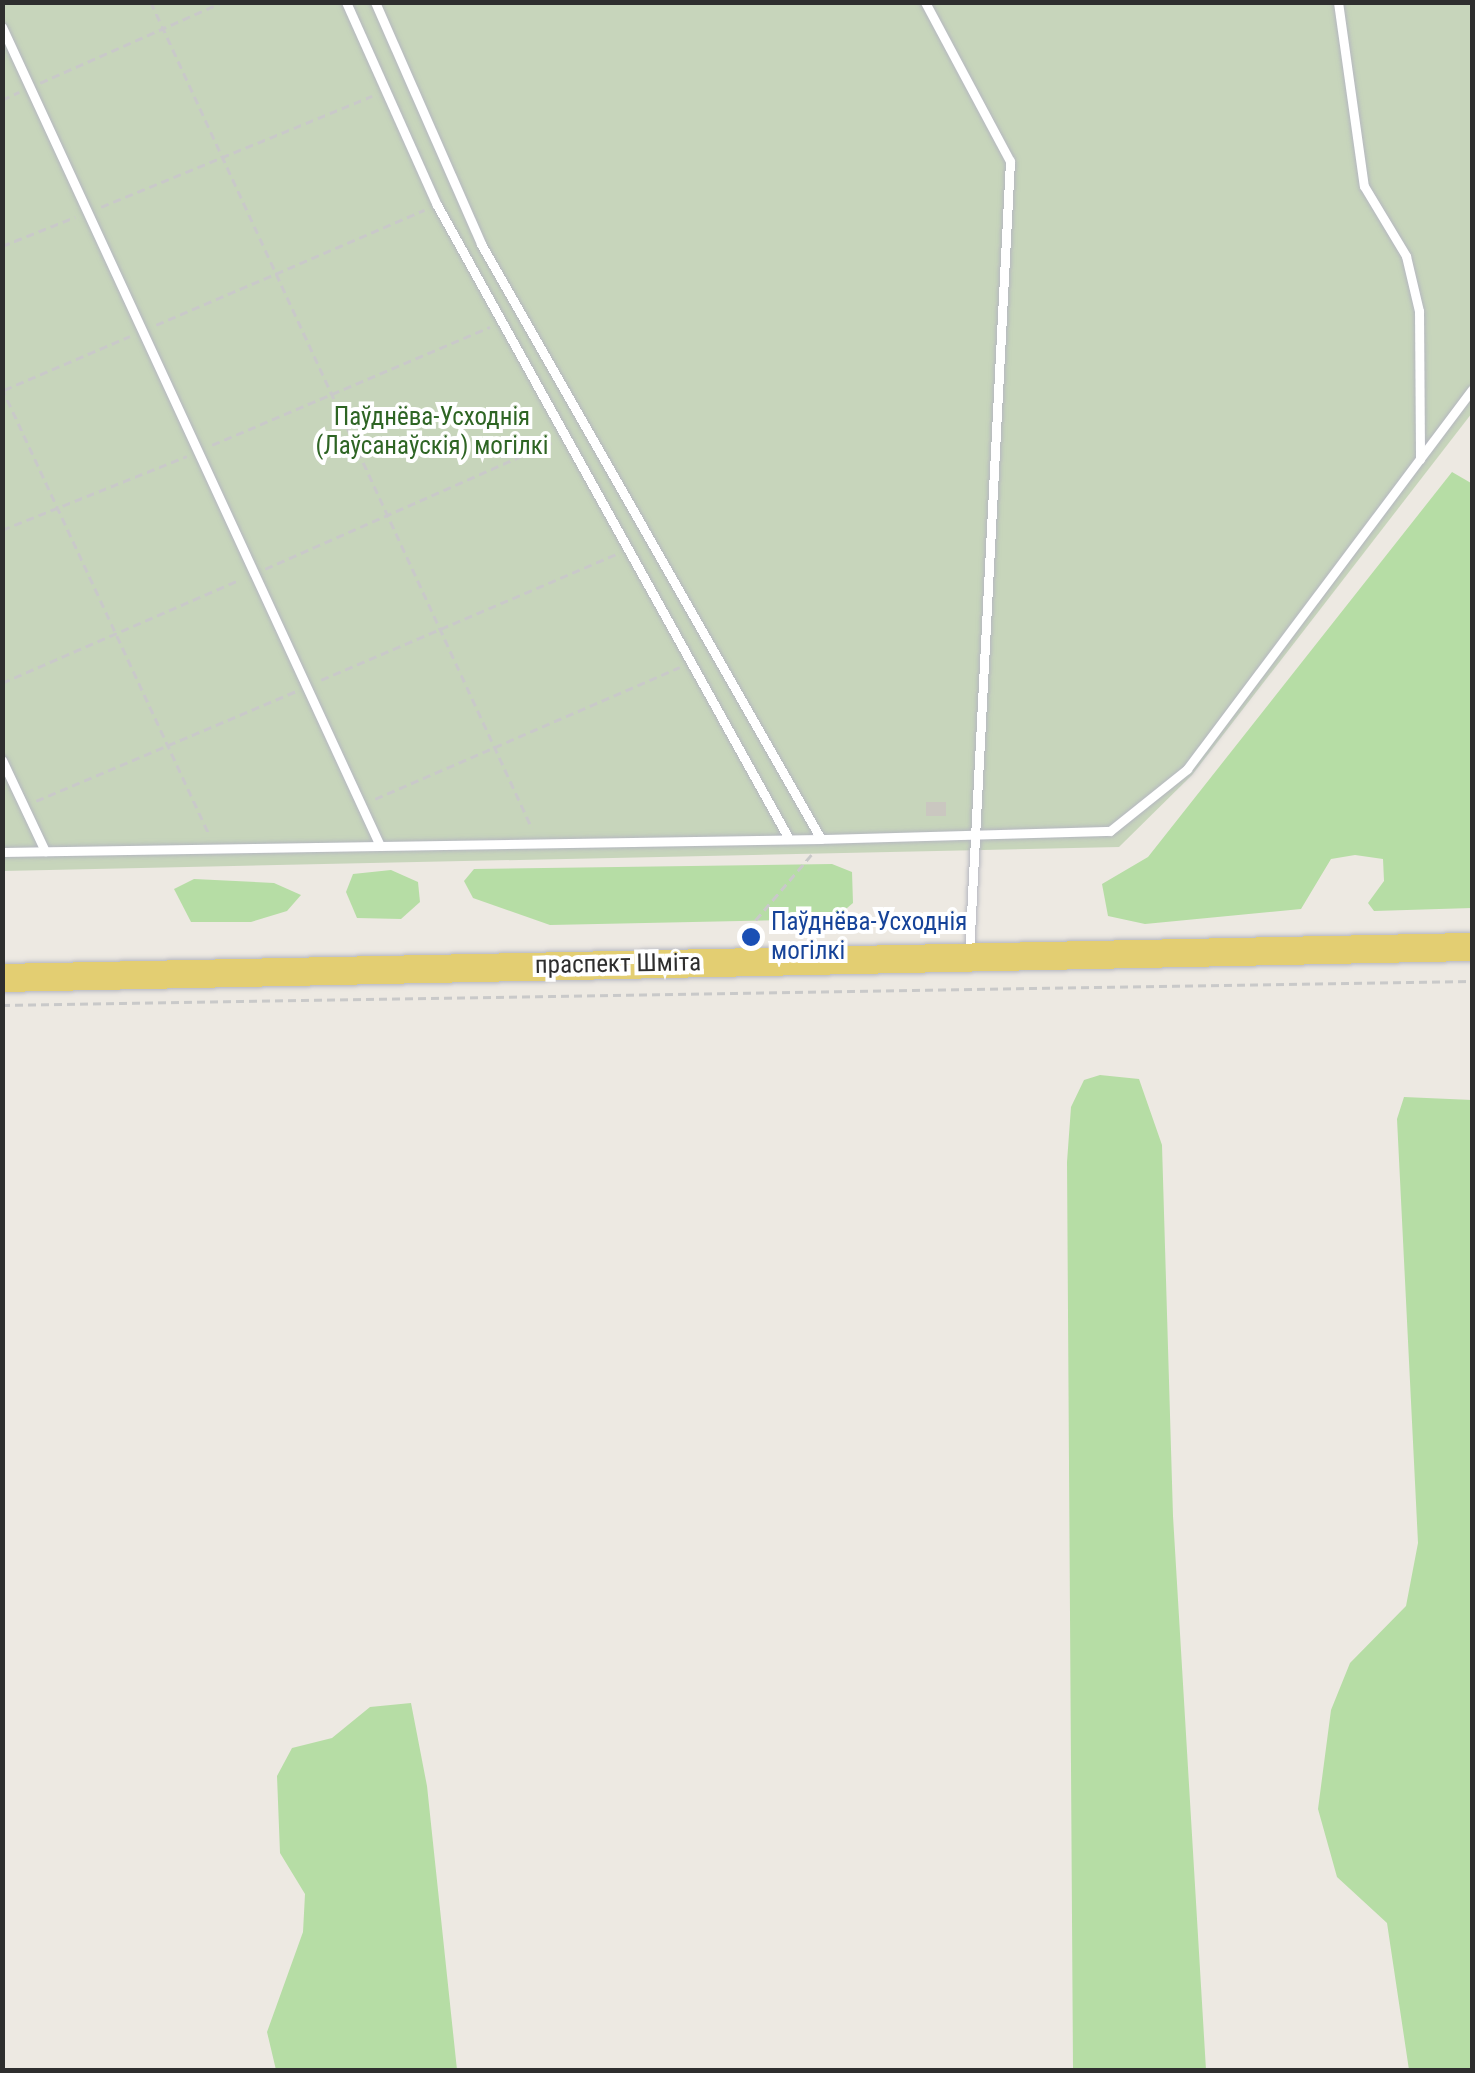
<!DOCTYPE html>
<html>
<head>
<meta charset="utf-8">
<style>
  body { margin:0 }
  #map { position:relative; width:1475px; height:2073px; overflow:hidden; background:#ede9e2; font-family:"Roboto Condensed",sans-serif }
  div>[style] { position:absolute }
  .green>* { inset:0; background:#b6dda5 }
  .cemetery>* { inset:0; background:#c7d5bb }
  .building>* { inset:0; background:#cac7c0; transform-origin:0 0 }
  .path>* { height:2.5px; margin-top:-1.25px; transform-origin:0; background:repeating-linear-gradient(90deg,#c9c9c9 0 8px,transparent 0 13px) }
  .roads { filter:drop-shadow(0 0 2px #b5b7c0) drop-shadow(0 0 2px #b5b7c0) }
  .service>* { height:9px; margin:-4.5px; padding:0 4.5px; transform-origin:4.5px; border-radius:4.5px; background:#fff }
  .primary>* { height:28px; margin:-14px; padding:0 14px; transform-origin:14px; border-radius:14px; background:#e3ce72 }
  .dots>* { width:28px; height:28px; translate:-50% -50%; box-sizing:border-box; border:5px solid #fff; border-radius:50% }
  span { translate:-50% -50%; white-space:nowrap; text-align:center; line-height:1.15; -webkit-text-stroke:8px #fff; paint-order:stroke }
  .park-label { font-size:25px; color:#2e6524 }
  .transit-label { font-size:25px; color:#164399 }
  .left { translate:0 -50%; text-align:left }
  .street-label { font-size:25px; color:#2e2e2e }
  .frame { position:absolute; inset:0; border:5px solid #2e2e2e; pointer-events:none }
</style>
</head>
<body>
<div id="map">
  <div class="green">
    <div style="clip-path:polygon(1452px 472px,1471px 483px,1472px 908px,1374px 911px,1368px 903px,1384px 881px,1383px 859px,1355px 855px,1331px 859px,1301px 909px,1145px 924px,1108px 916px,1102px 884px,1148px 857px)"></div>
    <div style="clip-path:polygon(832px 864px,852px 872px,853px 903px,834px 919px,550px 925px,473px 898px,464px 881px,474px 869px)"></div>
    <div style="clip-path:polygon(391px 870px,418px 882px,420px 902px,401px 919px,357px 918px,346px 892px,353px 874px)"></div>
    <div style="clip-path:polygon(194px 879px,274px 883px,301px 895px,287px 911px,251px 922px,191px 922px,174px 889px)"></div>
    <div style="clip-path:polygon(1100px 1075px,1139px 1079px,1162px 1145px,1173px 1516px,1206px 2070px,1073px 2070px,1067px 1162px,1071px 1107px,1084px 1080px)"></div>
    <div style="clip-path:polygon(1404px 1097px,1472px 1100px,1472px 2070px,1409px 2070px,1387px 1923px,1337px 1877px,1318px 1809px,1331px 1710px,1350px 1663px,1406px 1606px,1418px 1543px,1397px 1119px)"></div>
    <div style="clip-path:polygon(411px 1703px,427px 1786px,457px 2070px,276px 2070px,267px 2032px,303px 1932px,305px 1894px,280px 1853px,277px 1776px,292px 1748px,332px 1738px,370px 1707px)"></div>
  </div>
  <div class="cemetery">
    <div style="clip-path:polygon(2px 3px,1472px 3px,1472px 413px,1192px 775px,1119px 847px,3px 871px)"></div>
  </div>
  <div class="building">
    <div style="left:946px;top:802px;width:14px;height:20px;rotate:90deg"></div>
  </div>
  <div class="path">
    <div style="left:151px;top:2px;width:910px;rotate:65.24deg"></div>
    <div style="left:40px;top:83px;width:200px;rotate:-23.9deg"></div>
    <div style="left:2px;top:100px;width:19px;rotate:-25deg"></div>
    <div style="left:101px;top:207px;width:293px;rotate:-22.3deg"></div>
    <div style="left:2px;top:246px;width:79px;rotate:-21.7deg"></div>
    <div style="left:156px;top:325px;width:292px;rotate:-23.2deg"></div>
    <div style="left:2px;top:388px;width:492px;rotate:65.1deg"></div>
    <div style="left:4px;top:390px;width:137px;rotate:-23.2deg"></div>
    <div style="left:212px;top:445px;width:302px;rotate:-23deg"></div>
    <div style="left:2px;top:530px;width:199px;rotate:-21.8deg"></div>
    <div style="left:265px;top:569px;width:313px;rotate:-23.8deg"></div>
    <div style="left:321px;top:680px;width:322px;rotate:-23.1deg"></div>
    <div style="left:2px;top:683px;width:258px;rotate:-23.5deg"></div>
    <div style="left:375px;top:799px;width:332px;rotate:-23.4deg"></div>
    <div style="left:36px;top:801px;width:282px;rotate:-22.9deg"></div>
    <div style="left:747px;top:930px;width:99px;rotate:-49.5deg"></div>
    <div style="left:2px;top:1005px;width:1470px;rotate:-0.94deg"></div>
  </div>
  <div class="roads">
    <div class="service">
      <div style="left:346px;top:2px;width:222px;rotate:65.9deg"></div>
      <div style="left:437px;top:205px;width:725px;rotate:60.96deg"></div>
      <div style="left:375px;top:2px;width:264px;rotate:66.3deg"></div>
      <div style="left:481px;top:244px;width:685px;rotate:60.26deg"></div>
      <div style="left:821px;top:839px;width:289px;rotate:-1.6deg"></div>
      <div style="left:1110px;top:831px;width:99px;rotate:-38.8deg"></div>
      <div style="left:1187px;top:769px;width:474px;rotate:-53.1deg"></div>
      <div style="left:925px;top:2px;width:180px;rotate:61.9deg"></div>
      <div style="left:1010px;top:161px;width:795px;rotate:92.96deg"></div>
      <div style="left:1338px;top:2px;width:186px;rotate:82deg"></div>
      <div style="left:1364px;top:186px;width:82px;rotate:59deg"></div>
      <div style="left:1406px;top:256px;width:57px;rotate:76.7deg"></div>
      <div style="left:1419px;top:311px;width:148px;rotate:89.6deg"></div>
      <div style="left:2px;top:27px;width:902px;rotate:65.22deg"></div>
      <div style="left:380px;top:846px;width:441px;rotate:-0.9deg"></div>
      <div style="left:2px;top:760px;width:101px;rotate:64.7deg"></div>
      <div style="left:2px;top:852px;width:378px;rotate:-0.9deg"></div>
    </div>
    <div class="primary">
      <div style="left:2px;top:978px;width:1470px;rotate:-1.21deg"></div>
    </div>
  </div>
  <div class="dots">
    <div style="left:751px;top:937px;background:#1a4fb4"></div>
  </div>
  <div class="park-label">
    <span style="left:432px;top:432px">Паўднёва-Усходнія<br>(Лаўсанаўскія) могілкі</span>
  </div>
  <div class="transit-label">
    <span class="left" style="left:771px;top:937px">Паўднёва-Усходнія<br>могілкі</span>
  </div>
  <div class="street-label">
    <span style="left:618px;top:964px;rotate:-1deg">праспект Шміта</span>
  </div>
  <div class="frame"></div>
</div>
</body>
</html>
